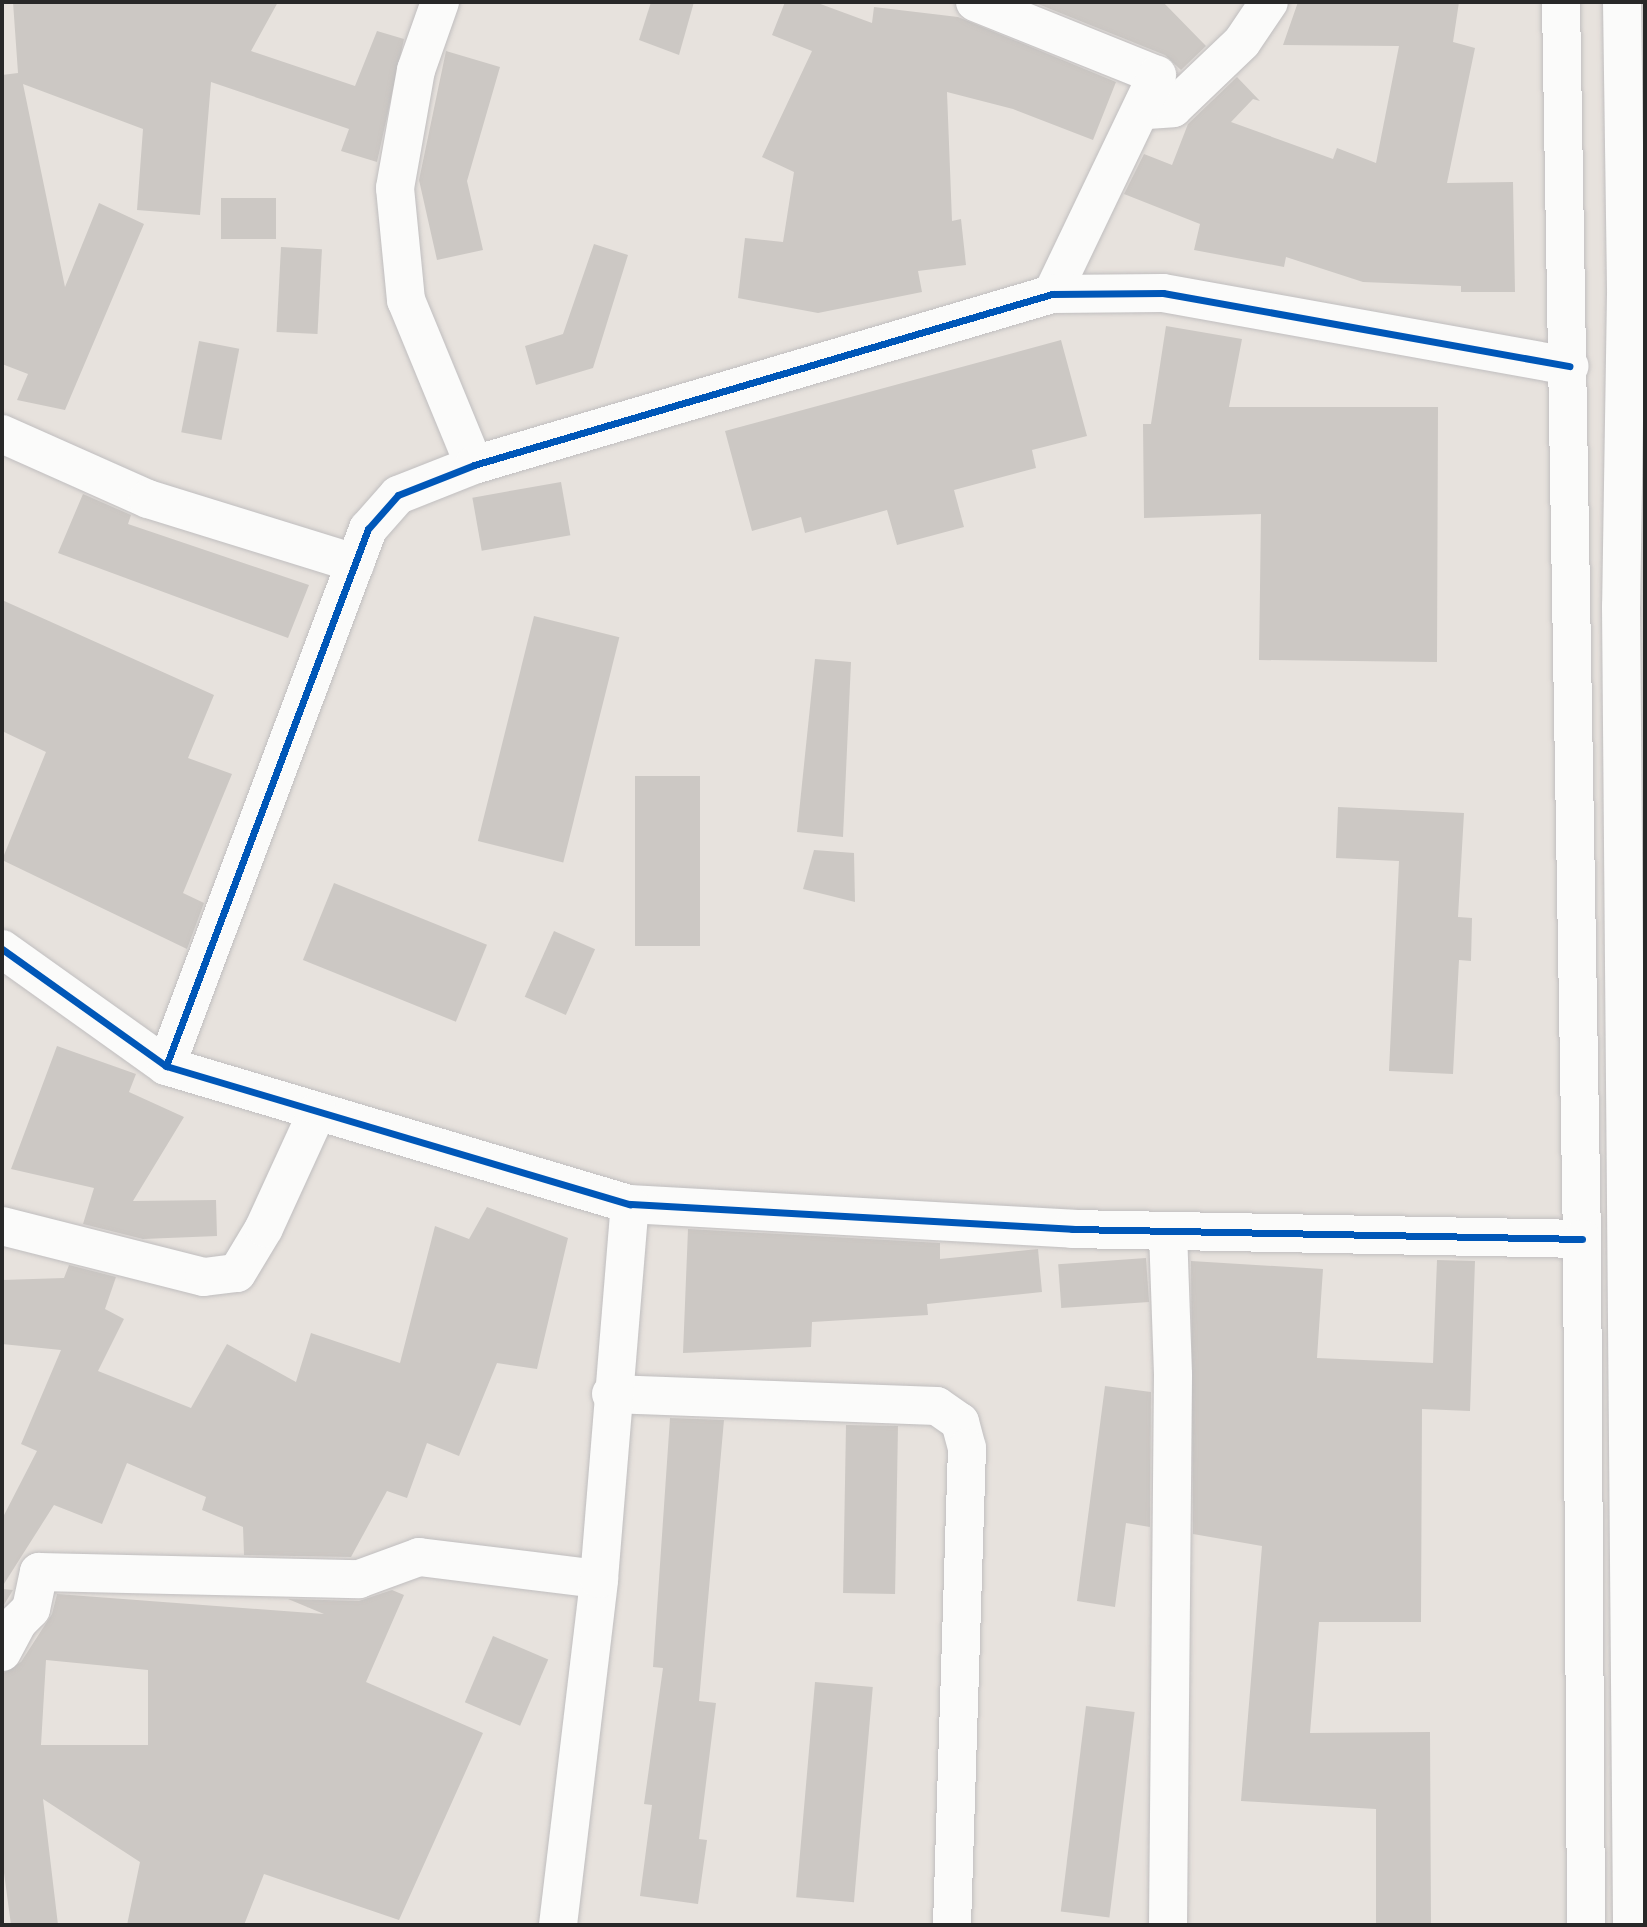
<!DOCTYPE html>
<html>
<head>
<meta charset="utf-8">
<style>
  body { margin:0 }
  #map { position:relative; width:1647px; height:1927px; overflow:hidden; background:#e7e2dd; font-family:"Fira Sans Condensed",sans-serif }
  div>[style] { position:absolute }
  .building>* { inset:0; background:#ccc8c4; transform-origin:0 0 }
  .roads { filter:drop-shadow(0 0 2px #c0bebf) drop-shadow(0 0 2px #c0bebf) }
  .minor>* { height:38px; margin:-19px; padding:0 19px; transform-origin:19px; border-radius:19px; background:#fbfbfa }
  .secondary>* { height:38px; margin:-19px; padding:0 19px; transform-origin:19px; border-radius:19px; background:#fbfbfa }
  .cycleway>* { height:7px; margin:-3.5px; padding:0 3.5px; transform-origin:3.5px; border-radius:3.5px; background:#0057b8 }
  span { translate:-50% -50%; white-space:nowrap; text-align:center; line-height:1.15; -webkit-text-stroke:5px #fff; paint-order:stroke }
  .frame { position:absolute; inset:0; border:4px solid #282828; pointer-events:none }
</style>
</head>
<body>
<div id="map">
  <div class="building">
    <div style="clip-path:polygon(13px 2px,278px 2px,251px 51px,355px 86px,377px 31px,404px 39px,377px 162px,341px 151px,349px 129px,211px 82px,200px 215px,137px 210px,143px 129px,23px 84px,65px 287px,99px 203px,144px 224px,65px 410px,17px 400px,28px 374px,2px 364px,2px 75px,18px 73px)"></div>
    <div style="clip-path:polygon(651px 2px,694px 2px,679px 55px,639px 40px)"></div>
    <div style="clip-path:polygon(785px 2px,815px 2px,872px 23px,874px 7px,958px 17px,1116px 82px,1093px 140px,1013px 109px,947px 92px,952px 221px,961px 219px,966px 265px,918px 271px,922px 292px,818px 313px,738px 298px,745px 238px,783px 242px,794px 172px,762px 157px,812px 51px,772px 35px)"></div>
    <div style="clip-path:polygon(1033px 2px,1163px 2px,1206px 46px,1181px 70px,1165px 55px)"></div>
    <div style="clip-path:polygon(1298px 2px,1459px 2px,1453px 42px,1475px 48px,1447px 183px,1513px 182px,1515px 292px,1461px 292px,1461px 286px,1363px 282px,1286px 257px,1284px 267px,1194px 250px,1200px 224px,1124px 194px,1144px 154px,1172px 165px,1188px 124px,1237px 77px,1260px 101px,1253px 99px,1231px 122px,1333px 159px,1337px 148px,1376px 163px,1399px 46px,1283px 45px)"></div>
    <div style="clip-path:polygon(446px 51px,500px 67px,467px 181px,483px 250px,437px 260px,419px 180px)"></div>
    <div style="left:276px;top:198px;width:41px;height:55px;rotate:90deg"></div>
    <div style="clip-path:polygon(594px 244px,628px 255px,593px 368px,536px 385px,525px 346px,563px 334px)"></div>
    <div style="left:281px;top:247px;width:41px;height:85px;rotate:3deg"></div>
    <div style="clip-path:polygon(1166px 326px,1242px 339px,1229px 407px,1438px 407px,1437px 662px,1259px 660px,1261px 514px,1144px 518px,1143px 424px,1151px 424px)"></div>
    <div style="clip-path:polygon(1061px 340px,1087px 436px,1032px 450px,1036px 468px,954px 490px,964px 527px,897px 545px,887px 510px,805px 533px,801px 517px,752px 531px,725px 431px)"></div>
    <div style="left:199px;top:341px;width:41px;height:93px;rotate:11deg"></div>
    <div style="left:561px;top:482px;width:54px;height:90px;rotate:80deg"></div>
    <div style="clip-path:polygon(83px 494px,131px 515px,128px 524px,309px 585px,288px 638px,58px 553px)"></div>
    <div style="clip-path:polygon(2px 600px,214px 695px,188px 758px,232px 774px,183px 893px,204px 903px,187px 949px,2px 860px,46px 752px,2px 731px)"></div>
    <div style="left:534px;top:616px;width:88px;height:232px;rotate:14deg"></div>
    <div style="clip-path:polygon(815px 659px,851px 662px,843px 837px,797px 832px)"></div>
    <div style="left:635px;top:776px;width:65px;height:170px"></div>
    <div style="clip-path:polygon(1338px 807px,1464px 813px,1458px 917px,1472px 918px,1471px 961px,1459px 960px,1453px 1074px,1389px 1071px,1399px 861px,1336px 858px)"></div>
    <div style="clip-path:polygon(814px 850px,854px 853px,855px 902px,803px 889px)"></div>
    <div style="left:334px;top:883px;width:165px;height:83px;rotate:22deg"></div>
    <div style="left:554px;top:931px;width:45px;height:72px;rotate:24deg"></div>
    <div style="clip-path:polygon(57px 1046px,136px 1074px,129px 1092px,184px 1117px,133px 1201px,216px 1200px,217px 1236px,143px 1239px,83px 1224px,94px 1188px,11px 1169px)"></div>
    <div style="clip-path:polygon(487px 1207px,568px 1238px,537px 1369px,497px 1363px,459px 1456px,427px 1443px,407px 1498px,387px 1491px,351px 1557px,244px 1555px,243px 1527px,202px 1510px,206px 1497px,127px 1463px,102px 1524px,54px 1505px,2px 1587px,2px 1519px,37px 1451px,21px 1444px,61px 1350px,2px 1344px,2px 1280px,64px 1278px,69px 1265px,116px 1277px,105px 1309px,124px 1319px,98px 1371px,191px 1408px,227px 1344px,296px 1382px,311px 1333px,400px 1363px,435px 1226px,469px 1239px)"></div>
    <div style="clip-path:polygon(688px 1229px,940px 1243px,940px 1259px,1038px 1249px,1042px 1292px,927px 1304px,928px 1315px,812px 1322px,811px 1347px,683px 1353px)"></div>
    <div style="left:1146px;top:1258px;width:44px;height:88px;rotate:86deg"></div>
    <div style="clip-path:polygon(1437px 1260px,1475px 1261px,1470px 1411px,1422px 1409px,1421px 1622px,1319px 1622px,1310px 1733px,1430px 1732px,1431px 1925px,1376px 1925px,1376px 1809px,1241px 1801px,1262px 1546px,1193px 1534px,1191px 1261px,1323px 1269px,1317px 1358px,1433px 1363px)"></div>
    <div style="clip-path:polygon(1105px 1386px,1151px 1392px,1150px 1527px,1126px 1523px,1115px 1607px,1077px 1601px)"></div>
    <div style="clip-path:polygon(670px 1418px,724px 1420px,699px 1701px,716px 1703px,699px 1839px,707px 1840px,698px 1904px,640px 1896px,652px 1805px,644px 1804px,663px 1668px,653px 1667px)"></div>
    <div style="left:846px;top:1425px;width:52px;height:168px;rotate:1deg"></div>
    <div style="clip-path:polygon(2px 1589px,13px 1590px,2px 1608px)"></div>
    <div style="clip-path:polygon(evenodd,392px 1590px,404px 1595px,366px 1682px,483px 1733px,399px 1920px,264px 1874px,244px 1925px,127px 1925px,140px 1862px,43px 1799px,58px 1925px,11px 1925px,2px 1858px,2px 1674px,21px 1662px,52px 1614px,57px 1594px,324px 1614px,288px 1599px,359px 1601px,392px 1590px,46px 1660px,148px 1670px,148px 1745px,41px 1745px,46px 1660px)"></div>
    <div style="left:493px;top:1636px;width:60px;height:72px;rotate:23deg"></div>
    <div style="left:815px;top:1682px;width:58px;height:216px;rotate:5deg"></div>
    <div style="left:1086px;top:1706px;width:49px;height:207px;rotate:7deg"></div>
  </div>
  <div class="roads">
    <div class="minor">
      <div style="left:440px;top:2px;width:72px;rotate:109.4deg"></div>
      <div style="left:416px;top:70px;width:120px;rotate:100.1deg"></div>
      <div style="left:395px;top:188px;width:113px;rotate:84.4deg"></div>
      <div style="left:406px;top:300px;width:178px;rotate:67.6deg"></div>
      <div style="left:975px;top:2px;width:196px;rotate:21.9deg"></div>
      <div style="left:1155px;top:83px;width:28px;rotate:107deg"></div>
      <div style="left:1147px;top:110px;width:26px;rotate:-4deg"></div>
      <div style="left:1173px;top:108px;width:95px;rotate:-43.7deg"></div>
      <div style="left:1242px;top:42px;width:48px;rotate:-56deg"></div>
      <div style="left:1052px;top:294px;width:243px;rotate:-64.4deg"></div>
      <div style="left:2px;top:434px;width:160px;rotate:24deg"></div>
      <div style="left:148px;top:499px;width:217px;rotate:17.2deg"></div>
      <div style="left:2px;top:949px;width:201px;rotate:35.5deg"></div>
      <div style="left:166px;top:1066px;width:484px;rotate:16.6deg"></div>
      <div style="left:630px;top:1204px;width:443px;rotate:3.2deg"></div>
      <div style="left:1072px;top:1229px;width:510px;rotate:1.12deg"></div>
      <div style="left:166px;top:1066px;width:574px;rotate:-69.39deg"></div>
      <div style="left:368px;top:529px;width:45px;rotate:-48.6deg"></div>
      <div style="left:398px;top:495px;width:82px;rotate:-21.5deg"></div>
      <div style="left:474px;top:465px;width:603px;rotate:-16.48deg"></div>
      <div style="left:1052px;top:294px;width:111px;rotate:-0.5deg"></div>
      <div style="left:1163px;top:293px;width:413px;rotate:10.2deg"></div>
      <div style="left:2px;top:1226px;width:208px;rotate:14.2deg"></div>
      <div style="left:204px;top:1277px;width:33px;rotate:-7deg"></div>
      <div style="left:237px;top:1273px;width:52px;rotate:-59deg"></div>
      <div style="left:264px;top:1228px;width:128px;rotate:-65.4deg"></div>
      <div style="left:1168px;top:1231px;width:144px;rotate:88deg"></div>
      <div style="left:1173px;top:1375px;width:550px;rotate:90.52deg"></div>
      <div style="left:611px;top:1394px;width:326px;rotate:2.1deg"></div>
      <div style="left:937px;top:1406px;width:28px;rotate:35deg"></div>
      <div style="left:960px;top:1422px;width:27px;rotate:75deg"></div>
      <div style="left:967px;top:1448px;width:477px;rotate:91.8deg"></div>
      <div style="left:2px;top:1652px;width:34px;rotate:-62deg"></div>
      <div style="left:18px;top:1622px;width:18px;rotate:-45deg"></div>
      <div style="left:31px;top:1609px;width:38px;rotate:-78deg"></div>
      <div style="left:39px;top:1572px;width:320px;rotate:1.3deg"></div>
      <div style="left:359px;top:1579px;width:64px;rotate:-20.1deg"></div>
      <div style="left:419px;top:1557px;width:181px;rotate:7deg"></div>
      <div style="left:558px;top:1925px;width:348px;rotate:-83.2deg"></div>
      <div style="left:599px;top:1579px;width:376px;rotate:-85.3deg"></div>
    </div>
    <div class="secondary">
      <div style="left:1561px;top:2px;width:1237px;rotate:89.03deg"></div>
      <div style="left:1582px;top:1239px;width:686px;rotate:89.67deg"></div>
      <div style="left:1622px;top:2px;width:292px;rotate:89.2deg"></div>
      <div style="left:1626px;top:294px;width:312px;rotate:90.9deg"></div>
      <div style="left:1621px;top:606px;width:1319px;rotate:89.52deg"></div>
    </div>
  </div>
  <div class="cycleway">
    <div style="left:2px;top:949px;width:201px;rotate:35.5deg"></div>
    <div style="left:166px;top:1066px;width:484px;rotate:16.6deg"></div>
    <div style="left:630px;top:1204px;width:443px;rotate:3.2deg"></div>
    <div style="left:1072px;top:1229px;width:510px;rotate:1.12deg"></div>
    <div style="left:166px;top:1066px;width:574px;rotate:-69.39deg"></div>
    <div style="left:368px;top:529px;width:45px;rotate:-48.6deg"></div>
    <div style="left:398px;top:495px;width:82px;rotate:-21.5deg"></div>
    <div style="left:474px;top:465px;width:603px;rotate:-16.48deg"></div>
    <div style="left:1052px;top:294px;width:111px;rotate:-0.5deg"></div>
    <div style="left:1163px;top:293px;width:413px;rotate:10.2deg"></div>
  </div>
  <div class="frame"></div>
</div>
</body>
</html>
